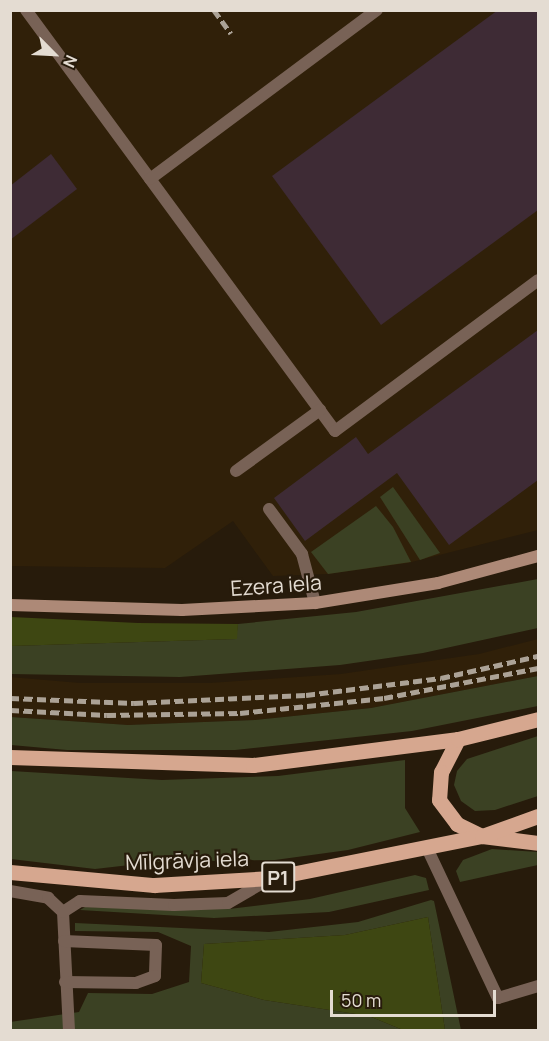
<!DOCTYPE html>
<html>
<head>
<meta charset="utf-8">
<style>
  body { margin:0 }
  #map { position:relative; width:549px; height:1041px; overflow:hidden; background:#271b0b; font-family:Manrope,sans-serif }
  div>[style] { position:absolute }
  .built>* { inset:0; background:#302009 }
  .green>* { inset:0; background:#3b4123 }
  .forest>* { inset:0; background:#3e4712 }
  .building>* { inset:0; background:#3e2b35 }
  .lane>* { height:12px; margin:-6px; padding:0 6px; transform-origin:6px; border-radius:6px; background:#786256 }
  .secondary>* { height:12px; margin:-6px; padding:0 6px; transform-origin:6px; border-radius:6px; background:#ad8977 }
  .primary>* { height:15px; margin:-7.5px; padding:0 7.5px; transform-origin:7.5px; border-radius:7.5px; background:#d6a78f }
  .rail>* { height:4.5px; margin-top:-2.25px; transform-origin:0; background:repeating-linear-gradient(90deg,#aba296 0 9px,transparent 0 13.5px) }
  span { translate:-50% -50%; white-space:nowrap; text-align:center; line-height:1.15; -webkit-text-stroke:4.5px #271b0b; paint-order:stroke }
  .shield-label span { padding:2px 4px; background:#271b0b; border:2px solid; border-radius:4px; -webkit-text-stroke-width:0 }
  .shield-label { font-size:20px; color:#e4dcd2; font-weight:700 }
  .street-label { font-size:21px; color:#e4dcd2 }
  .frame { position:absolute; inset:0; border:12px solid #e4dcd2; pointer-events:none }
  .north { position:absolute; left:24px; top:24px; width:60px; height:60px; -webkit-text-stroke:4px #271b0b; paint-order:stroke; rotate:114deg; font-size:16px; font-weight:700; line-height:24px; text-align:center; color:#e4dcd2 }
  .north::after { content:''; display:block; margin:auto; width:21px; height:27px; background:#e4dcd2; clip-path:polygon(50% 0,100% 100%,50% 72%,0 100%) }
  .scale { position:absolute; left:330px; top:990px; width:166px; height:27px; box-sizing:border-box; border:3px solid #e4dcd2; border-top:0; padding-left:8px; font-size:18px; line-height:21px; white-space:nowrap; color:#e4dcd2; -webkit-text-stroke:4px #271b0b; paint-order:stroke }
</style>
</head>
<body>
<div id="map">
  <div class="built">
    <div style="clip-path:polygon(11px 11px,538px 11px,538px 530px,408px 563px,328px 574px,273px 576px,233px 521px,165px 568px,11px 566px)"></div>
    <div style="clip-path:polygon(538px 639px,538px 676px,371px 708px,255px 720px,128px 725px,11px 717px,10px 677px,80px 683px,210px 683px,341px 674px,479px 654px)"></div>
  </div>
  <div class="green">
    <div style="clip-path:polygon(393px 487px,440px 553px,420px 560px,380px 497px)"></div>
    <div style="clip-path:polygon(376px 506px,393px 527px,411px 562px,328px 574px,311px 552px)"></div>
    <div style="clip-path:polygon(538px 579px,538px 628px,423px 653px,340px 665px,180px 677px,11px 674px,10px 646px,236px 639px,238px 624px,356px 612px)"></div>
    <div style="clip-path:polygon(538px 676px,538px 706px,412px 731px,235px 750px,67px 750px,11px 745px,11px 717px,128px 725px,255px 720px,371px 708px)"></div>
    <div style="clip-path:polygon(538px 736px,538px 796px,495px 810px,475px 811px,461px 801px,454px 785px,457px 771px,467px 759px)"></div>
    <div style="clip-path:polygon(405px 760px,405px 808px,420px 832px,348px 850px,275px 860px,156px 862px,95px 869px,11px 859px,11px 771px,162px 780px,278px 776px)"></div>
    <div style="clip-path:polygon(492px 849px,538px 852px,538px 865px,460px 882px,456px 871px,463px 860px)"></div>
    <div style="clip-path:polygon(415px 875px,426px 878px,429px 890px,329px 912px,214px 918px,80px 910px,85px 907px,229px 909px,310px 899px)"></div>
    <div style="clip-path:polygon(431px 900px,434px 901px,461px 1030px,445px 1030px,428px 917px,345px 935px,204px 944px,201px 983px,264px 1000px,369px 1016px,403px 1030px,11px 1030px,10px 1022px,79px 1012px,88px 993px,152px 994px,189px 982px,191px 946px,158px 932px,75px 931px,75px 923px,269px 932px,358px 922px)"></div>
  </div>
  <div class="forest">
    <div style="clip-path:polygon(11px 617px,138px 623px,238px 624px,237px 639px,11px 646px)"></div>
    <div style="clip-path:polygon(428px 917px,445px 1030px,403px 1030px,369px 1016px,264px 1000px,201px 983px,204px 944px,345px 935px)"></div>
  </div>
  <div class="building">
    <div style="clip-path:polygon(498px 10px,538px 10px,538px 210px,381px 325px,272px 176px)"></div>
    <div style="clip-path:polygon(51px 154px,77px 189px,10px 240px,10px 186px)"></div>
    <div style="clip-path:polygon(538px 330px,538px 480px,449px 545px,397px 473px,305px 541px,274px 498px,356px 437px,368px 454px)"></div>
  </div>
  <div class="lane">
    <div style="left:26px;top:10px;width:522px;rotate:53.72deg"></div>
    <div style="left:335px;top:431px;width:253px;rotate:-36.6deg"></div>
    <div style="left:150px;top:179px;width:283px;rotate:-36.7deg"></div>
    <div style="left:236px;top:471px;width:104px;rotate:-36deg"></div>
    <div style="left:269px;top:509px;width:56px;rotate:53.7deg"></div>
    <div style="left:302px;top:554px;width:51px;rotate:75.1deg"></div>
    <div style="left:427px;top:848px;width:166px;rotate:64.7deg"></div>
    <div style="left:498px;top:998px;width:42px;rotate:-16.7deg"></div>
    <div style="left:10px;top:891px;width:39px;rotate:10deg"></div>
    <div style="left:48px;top:898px;width:21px;rotate:43deg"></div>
    <div style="left:63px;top:912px;width:118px;rotate:87.1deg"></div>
    <div style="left:63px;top:912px;width:20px;rotate:-33deg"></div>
    <div style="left:80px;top:901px;width:94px;rotate:2.4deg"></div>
    <div style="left:174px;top:905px;width:54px;rotate:-2.1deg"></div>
    <div style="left:228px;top:903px;width:50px;rotate:-30.2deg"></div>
    <div style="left:64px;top:941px;width:92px;rotate:2.5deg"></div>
    <div style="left:156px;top:945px;width:31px;rotate:92deg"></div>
    <div style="left:155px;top:976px;width:20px;rotate:160deg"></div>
    <div style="left:136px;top:983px;width:71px;rotate:-179.2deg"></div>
  </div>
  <div class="secondary">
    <div style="left:10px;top:605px;width:172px;rotate:1.7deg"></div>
    <div style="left:182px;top:610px;width:133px;rotate:-3deg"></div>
    <div style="left:315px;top:603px;width:125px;rotate:-9.2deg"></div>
    <div style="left:438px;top:583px;width:104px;rotate:-15.1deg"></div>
  </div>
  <div class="primary">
    <div style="left:458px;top:739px;width:37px;rotate:117deg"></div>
    <div style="left:441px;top:772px;width:28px;rotate:94deg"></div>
    <div style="left:439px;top:800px;width:30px;rotate:53deg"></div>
    <div style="left:457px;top:824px;width:28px;rotate:26deg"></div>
    <div style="left:482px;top:836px;width:56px;rotate:7.1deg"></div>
    <div style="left:10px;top:757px;width:243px;rotate:1.9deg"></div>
    <div style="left:253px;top:765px;width:207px;rotate:-7.2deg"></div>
    <div style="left:458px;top:739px;width:82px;rotate:-14deg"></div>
    <div style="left:10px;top:872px;width:145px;rotate:5.2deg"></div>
    <div style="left:154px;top:885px;width:117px;rotate:-3.4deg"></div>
    <div style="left:271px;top:878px;width:215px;rotate:-11.3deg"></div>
    <div style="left:482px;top:836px;width:59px;rotate:-19.7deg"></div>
  </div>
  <div class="rail">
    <div style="left:214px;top:10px;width:29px;rotate:54deg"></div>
    <div style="left:10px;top:698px;width:124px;rotate:2.3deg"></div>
    <div style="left:134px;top:703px;width:172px;rotate:-2.7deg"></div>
    <div style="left:306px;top:695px;width:136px;rotate:-7.2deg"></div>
    <div style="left:441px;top:678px;width:99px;rotate:-12.8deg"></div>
    <div style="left:10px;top:710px;width:97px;rotate:3deg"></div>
    <div style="left:107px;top:715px;width:133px;rotate:-0.9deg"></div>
    <div style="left:240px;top:713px;width:145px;rotate:-5.9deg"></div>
    <div style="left:384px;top:698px;width:157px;rotate:-11deg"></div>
  </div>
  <div class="shield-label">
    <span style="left:278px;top:877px">P1</span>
  </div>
  <div class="street-label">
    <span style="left:276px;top:585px;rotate:-4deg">Ezera iela</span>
    <span style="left:187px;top:860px;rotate:-2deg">Mīlgrāvja iela</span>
  </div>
  <div class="frame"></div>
  <div class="north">N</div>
  <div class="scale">50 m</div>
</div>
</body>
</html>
